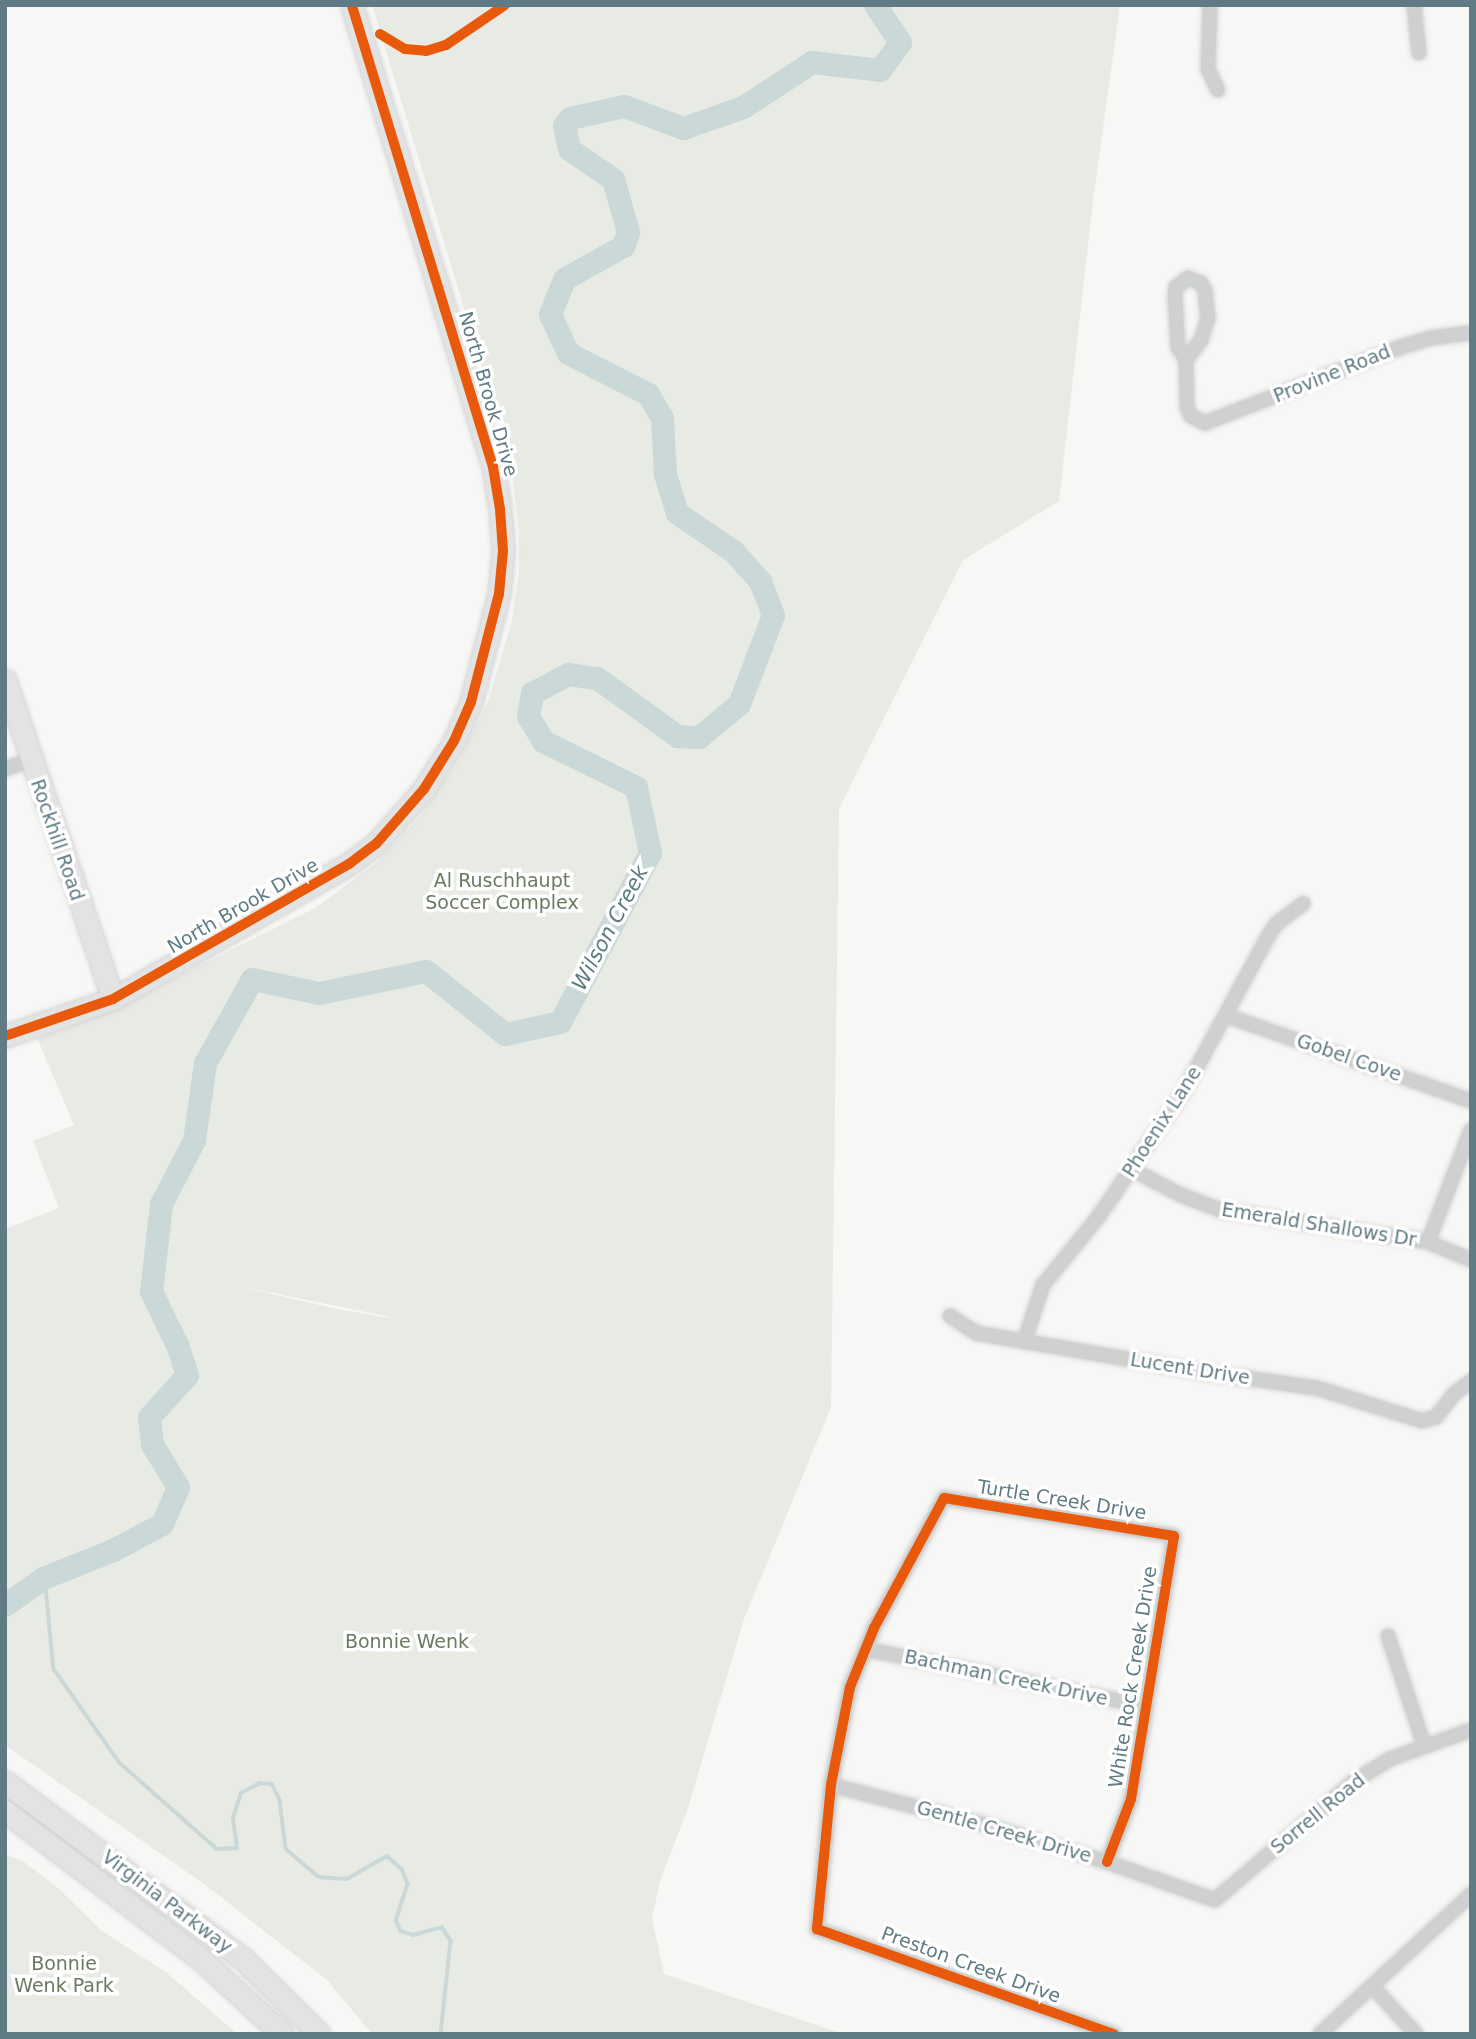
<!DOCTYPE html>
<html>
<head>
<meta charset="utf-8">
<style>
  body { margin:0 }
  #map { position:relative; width:1476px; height:2039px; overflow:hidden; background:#f7f7f6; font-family:"DejaVu Sans",sans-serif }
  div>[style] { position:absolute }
  .green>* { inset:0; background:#e8eae4 }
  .stream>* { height:3.5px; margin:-1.75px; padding:0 1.75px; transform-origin:1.75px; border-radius:1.75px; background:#cbd8d8 }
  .river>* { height:23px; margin:-11.5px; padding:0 11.5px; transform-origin:11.5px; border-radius:11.5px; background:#cbd8d8 }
  .roads { filter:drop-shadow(0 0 2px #d2d4d4) drop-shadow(0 0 2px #d2d4d4) }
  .street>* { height:14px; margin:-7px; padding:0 7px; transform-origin:7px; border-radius:7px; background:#cfd1d1 }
  .secondary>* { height:21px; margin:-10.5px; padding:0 10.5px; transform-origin:10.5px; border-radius:10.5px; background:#e2e3e2 }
  .cycleway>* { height:10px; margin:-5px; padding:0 5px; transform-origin:5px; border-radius:5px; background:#e8590c }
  span { translate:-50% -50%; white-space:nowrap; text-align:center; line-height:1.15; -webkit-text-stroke:7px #fff; paint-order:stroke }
  .street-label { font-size:19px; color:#607b83 }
  .park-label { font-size:19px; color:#6b7a5f }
  .water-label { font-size:21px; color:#5a7c7e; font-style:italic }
  .frame { position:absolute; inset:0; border:7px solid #607b83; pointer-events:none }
</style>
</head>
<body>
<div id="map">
  <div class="green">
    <div style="clip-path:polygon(evenodd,372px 5px,1120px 5px,1093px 201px,1059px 501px,963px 560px,839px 809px,831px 1407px,744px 1619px,688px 1808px,660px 1881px,652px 1918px,664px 1974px,843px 2034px,372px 2034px,327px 1980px,204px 1884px,5px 1745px,5px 1229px,59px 1208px,33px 1141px,74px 1125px,37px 1038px,105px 1013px,317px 907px,376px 863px,418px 819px,456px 765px,489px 699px,512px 620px,519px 572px,519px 531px,511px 463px,372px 5px,234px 1285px,390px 1317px,390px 1318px,332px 1308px,234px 1285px)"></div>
    <div style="clip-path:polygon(5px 1854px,24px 1862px,58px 1888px,102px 1931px,167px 1973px,237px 2034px,5px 2034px)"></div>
  </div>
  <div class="stream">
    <div style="left:45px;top:1578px;width:91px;rotate:84.4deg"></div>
    <div style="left:54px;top:1669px;width:113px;rotate:55deg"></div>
    <div style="left:119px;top:1762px;width:131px;rotate:41.6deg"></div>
    <div style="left:217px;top:1849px;width:20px;rotate:-3deg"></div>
    <div style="left:237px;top:1848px;width:30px;rotate:-98deg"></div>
    <div style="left:233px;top:1818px;width:26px;rotate:-72deg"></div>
    <div style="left:241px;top:1793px;width:21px;rotate:-28deg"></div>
    <div style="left:260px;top:1783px;width:12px;rotate:5deg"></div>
    <div style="left:272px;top:1784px;width:18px;rotate:63deg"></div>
    <div style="left:280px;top:1800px;width:49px;rotate:83deg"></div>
    <div style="left:286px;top:1849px;width:43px;rotate:40.3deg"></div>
    <div style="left:319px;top:1877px;width:28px;rotate:4deg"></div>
    <div style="left:347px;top:1879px;width:46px;rotate:-29.9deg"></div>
    <div style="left:387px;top:1856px;width:20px;rotate:41deg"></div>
    <div style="left:402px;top:1869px;width:16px;rotate:68deg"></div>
    <div style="left:408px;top:1884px;width:38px;rotate:108deg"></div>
    <div style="left:396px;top:1920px;width:12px;rotate:66deg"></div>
    <div style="left:401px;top:1931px;width:13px;rotate:18deg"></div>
    <div style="left:413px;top:1935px;width:30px;rotate:-15deg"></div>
    <div style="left:442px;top:1927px;width:17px;rotate:57deg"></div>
    <div style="left:451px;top:1941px;width:94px;rotate:96.1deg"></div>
  </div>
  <div class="river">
    <div style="left:5px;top:1605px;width:47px;rotate:-35.4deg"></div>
    <div style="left:43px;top:1578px;width:75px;rotate:-21.8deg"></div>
    <div style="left:113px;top:1550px;width:55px;rotate:-28deg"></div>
    <div style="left:162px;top:1524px;width:40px;rotate:-66.6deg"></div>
    <div style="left:178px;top:1487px;width:50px;rotate:-121.2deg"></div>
    <div style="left:152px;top:1444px;width:27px;rotate:-96deg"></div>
    <div style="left:149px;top:1417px;width:57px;rotate:-47.9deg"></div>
    <div style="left:187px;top:1375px;width:32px;rotate:-108deg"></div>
    <div style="left:177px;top:1345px;width:60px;rotate:-115.7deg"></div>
    <div style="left:151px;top:1291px;width:88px;rotate:-83.4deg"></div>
    <div style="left:161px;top:1204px;width:72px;rotate:-62.7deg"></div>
    <div style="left:194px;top:1140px;width:78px;rotate:-81.9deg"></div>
    <div style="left:205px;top:1063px;width:96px;rotate:-60.8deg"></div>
    <div style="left:252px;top:979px;width:68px;rotate:11.8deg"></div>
    <div style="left:319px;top:993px;width:109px;rotate:-11.6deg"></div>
    <div style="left:426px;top:971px;width:101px;rotate:38.6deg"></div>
    <div style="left:505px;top:1034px;width:56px;rotate:-12.3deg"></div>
    <div style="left:560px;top:1022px;width:191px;rotate:-62deg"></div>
    <div style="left:650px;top:853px;width:67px;rotate:-102deg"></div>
    <div style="left:636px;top:787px;width:104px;rotate:-153.7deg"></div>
    <div style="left:543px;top:741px;width:29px;rotate:-121deg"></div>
    <div style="left:528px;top:716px;width:23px;rotate:-80deg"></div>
    <div style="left:532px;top:693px;width:41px;rotate:-27.8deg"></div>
    <div style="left:568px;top:674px;width:29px;rotate:8deg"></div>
    <div style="left:597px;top:678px;width:99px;rotate:35.9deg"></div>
    <div style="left:677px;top:736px;width:22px;rotate:3deg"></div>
    <div style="left:699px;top:737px;width:52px;rotate:-39.5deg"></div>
    <div style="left:739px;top:704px;width:95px;rotate:-69.1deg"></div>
    <div style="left:773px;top:615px;width:36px;rotate:-111deg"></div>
    <div style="left:760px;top:581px;width:40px;rotate:-132deg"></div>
    <div style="left:733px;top:551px;width:68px;rotate:-145.8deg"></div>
    <div style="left:677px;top:513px;width:41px;rotate:-107.1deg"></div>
    <div style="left:665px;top:474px;width:56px;rotate:-93.1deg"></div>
    <div style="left:662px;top:418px;width:28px;rotate:-120deg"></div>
    <div style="left:648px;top:394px;width:90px;rotate:-152.9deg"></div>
    <div style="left:568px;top:353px;width:43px;rotate:-114.8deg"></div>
    <div style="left:550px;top:314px;width:38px;rotate:-68deg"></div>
    <div style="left:564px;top:279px;width:68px;rotate:-29.2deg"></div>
    <div style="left:623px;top:246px;width:15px;rotate:-70deg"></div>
    <div style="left:628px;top:232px;width:55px;rotate:-105.8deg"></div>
    <div style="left:613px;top:179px;width:53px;rotate:-145.7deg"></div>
    <div style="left:569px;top:149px;width:24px;rotate:-102deg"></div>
    <div style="left:564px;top:126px;width:10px;rotate:-53deg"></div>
    <div style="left:570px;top:118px;width:55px;rotate:-12.5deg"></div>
    <div style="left:624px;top:106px;width:63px;rotate:20.4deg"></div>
    <div style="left:683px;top:128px;width:64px;rotate:-19.3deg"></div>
    <div style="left:743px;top:107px;width:82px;rotate:-33.1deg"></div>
    <div style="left:812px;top:62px;width:68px;rotate:6.7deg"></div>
    <div style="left:880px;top:70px;width:34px;rotate:-54deg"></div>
    <div style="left:900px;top:42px;width:45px;rotate:-124deg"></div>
  </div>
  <div class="roads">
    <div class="street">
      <div style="left:1210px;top:5px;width:64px;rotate:91.8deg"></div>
      <div style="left:1208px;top:69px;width:23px;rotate:65deg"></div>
      <div style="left:1414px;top:5px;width:48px;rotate:84.1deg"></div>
      <div style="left:1188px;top:278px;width:14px;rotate:21deg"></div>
      <div style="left:1201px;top:283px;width:9px;rotate:63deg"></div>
      <div style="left:1205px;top:291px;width:27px;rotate:84deg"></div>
      <div style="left:1208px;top:318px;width:23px;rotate:108deg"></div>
      <div style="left:1201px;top:340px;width:25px;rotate:127deg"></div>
      <div style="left:1186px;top:360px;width:15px;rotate:-122deg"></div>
      <div style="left:1178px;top:347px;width:51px;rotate:-93.4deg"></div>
      <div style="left:1175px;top:296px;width:9px;rotate:-84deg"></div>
      <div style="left:1176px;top:287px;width:15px;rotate:-37deg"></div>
      <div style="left:1186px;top:360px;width:47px;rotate:88.8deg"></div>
      <div style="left:1187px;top:407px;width:10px;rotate:66deg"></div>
      <div style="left:1191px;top:416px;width:16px;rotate:27deg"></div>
      <div style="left:1205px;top:423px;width:207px;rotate:-21.2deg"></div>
      <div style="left:1398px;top:348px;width:34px;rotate:-17deg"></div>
      <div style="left:1430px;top:338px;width:41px;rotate:-7deg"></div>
      <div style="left:5px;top:769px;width:27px;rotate:-20deg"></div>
      <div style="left:1227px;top:1016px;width:258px;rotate:19.2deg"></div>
      <div style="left:1131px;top:1169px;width:56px;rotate:27.5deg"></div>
      <div style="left:1181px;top:1195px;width:42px;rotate:21deg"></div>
      <div style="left:1220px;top:1210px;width:210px;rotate:8.7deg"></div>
      <div style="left:1428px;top:1242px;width:47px;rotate:22.7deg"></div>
      <div style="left:1428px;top:1242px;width:120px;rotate:-69deg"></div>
      <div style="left:950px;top:1316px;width:31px;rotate:33deg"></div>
      <div style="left:976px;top:1333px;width:223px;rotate:9.8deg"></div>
      <div style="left:1196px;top:1371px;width:122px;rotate:8deg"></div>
      <div style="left:1317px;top:1388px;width:110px;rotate:17.4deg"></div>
      <div style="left:1422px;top:1421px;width:15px;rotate:-16deg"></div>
      <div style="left:1436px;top:1417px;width:29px;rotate:-52deg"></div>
      <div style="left:1454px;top:1394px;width:21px;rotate:-37deg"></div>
      <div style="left:1024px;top:1342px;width:60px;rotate:-71.6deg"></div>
      <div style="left:1043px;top:1285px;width:89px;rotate:-50.9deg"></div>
      <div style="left:1099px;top:1216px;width:151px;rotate:-55.8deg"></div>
      <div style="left:1184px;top:1091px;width:174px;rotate:-61.5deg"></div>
      <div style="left:1267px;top:938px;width:17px;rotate:-57deg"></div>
      <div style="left:1276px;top:924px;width:34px;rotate:-37deg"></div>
      <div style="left:1388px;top:1636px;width:115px;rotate:71.7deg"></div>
      <div style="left:865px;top:1649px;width:287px;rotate:11.5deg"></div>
      <div style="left:831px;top:1785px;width:160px;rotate:14.5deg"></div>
      <div style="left:986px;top:1825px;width:127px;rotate:17deg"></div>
      <div style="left:1107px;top:1862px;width:114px;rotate:19.4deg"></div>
      <div style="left:1215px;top:1900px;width:182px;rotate:-40.5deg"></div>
      <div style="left:1353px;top:1782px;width:44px;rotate:-31.9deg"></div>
      <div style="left:1390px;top:1759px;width:86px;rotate:-19.7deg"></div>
      <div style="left:1107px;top:1862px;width:67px;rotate:-69.1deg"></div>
      <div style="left:1131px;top:1799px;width:266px;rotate:-80.7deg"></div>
      <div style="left:1174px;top:1536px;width:233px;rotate:-170.6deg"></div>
      <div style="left:944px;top:1498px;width:148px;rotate:118.3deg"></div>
      <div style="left:874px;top:1628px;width:64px;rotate:112.1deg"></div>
      <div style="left:850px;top:1687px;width:100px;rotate:101deg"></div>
      <div style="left:831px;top:1785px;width:145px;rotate:95.6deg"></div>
      <div style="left:817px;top:1929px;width:315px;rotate:19.5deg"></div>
      <div style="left:1372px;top:1986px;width:65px;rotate:47.5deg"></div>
      <div style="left:1320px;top:2034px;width:206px;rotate:-42.8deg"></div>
    </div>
    <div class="secondary">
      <div style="left:5px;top:680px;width:337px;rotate:71.3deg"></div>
      <div style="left:5px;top:1036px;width:114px;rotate:-18.9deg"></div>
      <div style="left:113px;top:999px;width:272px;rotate:-29.8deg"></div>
      <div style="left:349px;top:864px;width:34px;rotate:-37deg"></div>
      <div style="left:376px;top:844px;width:73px;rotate:-48.9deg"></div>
      <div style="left:424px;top:789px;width:57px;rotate:-58deg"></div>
      <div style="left:454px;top:741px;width:43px;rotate:-66.4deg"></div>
      <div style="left:471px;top:702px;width:112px;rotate:-75.5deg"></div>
      <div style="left:499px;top:594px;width:43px;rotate:-84.7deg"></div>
      <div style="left:503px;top:551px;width:42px;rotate:-94.1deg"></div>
      <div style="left:500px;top:509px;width:43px;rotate:-99.5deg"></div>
      <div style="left:493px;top:467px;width:483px;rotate:-107deg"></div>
      <div style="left:5px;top:1782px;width:297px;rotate:36.6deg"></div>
      <div style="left:243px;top:1959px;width:107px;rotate:44.6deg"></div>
      <div style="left:5px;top:1811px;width:248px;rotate:37.1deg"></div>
      <div style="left:203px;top:1961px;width:108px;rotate:42.7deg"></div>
    </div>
  </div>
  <div class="cycleway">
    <div style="left:380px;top:34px;width:29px;rotate:31deg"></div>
    <div style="left:405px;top:49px;width:21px;rotate:5deg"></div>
    <div style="left:426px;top:51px;width:21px;rotate:-17deg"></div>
    <div style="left:446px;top:45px;width:71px;rotate:-34.1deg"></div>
    <div style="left:5px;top:1036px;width:114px;rotate:-18.9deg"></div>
    <div style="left:113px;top:999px;width:272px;rotate:-29.8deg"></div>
    <div style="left:349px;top:864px;width:34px;rotate:-37deg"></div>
    <div style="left:376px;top:844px;width:73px;rotate:-48.9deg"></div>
    <div style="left:424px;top:789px;width:57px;rotate:-58deg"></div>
    <div style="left:454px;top:741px;width:43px;rotate:-66.4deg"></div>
    <div style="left:471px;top:702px;width:112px;rotate:-75.5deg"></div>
    <div style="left:499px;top:594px;width:43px;rotate:-84.7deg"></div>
    <div style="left:503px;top:551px;width:42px;rotate:-94.1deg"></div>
    <div style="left:500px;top:509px;width:43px;rotate:-99.5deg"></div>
    <div style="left:493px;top:467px;width:483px;rotate:-107deg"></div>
    <div style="left:1107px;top:1862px;width:67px;rotate:-69.1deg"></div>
    <div style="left:1131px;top:1799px;width:266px;rotate:-80.7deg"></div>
    <div style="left:1174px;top:1536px;width:233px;rotate:-170.6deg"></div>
    <div style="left:944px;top:1498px;width:148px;rotate:118.3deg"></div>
    <div style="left:874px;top:1628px;width:64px;rotate:112.1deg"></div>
    <div style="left:850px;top:1687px;width:100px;rotate:101deg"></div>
    <div style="left:831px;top:1785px;width:145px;rotate:95.6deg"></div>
    <div style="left:817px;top:1929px;width:315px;rotate:19.5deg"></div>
  </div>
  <div class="street-label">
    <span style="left:1332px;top:374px;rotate:-22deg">Provine Road</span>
    <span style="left:488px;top:394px;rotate:74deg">North Brook Drive</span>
    <span style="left:57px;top:840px;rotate:71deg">Rockhill Road</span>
    <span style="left:243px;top:906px;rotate:-30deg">North Brook Drive</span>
    <span style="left:1349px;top:1058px;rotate:19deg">Gobel Cove</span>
    <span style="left:1162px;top:1122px;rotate:-57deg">Phoenix Lane</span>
    <span style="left:1319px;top:1225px;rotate:9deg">Emerald Shallows Dr</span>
    <span style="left:1190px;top:1369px;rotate:9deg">Lucent Drive</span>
    <span style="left:1062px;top:1500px;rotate:9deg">Turtle Creek Drive</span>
    <span style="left:1133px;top:1677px;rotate:-81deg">White Rock Creek Drive</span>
    <span style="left:1006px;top:1678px;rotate:12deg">Bachman Creek Drive</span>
    <span style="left:1318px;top:1814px;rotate:-39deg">Sorrell Road</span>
    <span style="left:1004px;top:1832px;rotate:16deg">Gentle Creek Drive</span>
    <span style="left:167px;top:1902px;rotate:37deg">Virginia Parkway</span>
    <span style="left:971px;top:1965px;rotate:20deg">Preston Creek Drive</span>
  </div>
  <div class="park-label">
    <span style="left:502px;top:892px">Al Ruschhaupt<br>Soccer Complex</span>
    <span style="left:407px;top:1642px">Bonnie Wenk</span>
    <span style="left:64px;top:1975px">Bonnie<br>Wenk Park</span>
  </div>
  <div class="water-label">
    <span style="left:610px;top:928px;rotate:-62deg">Wilson Creek</span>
  </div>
  <div class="frame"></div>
</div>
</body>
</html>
